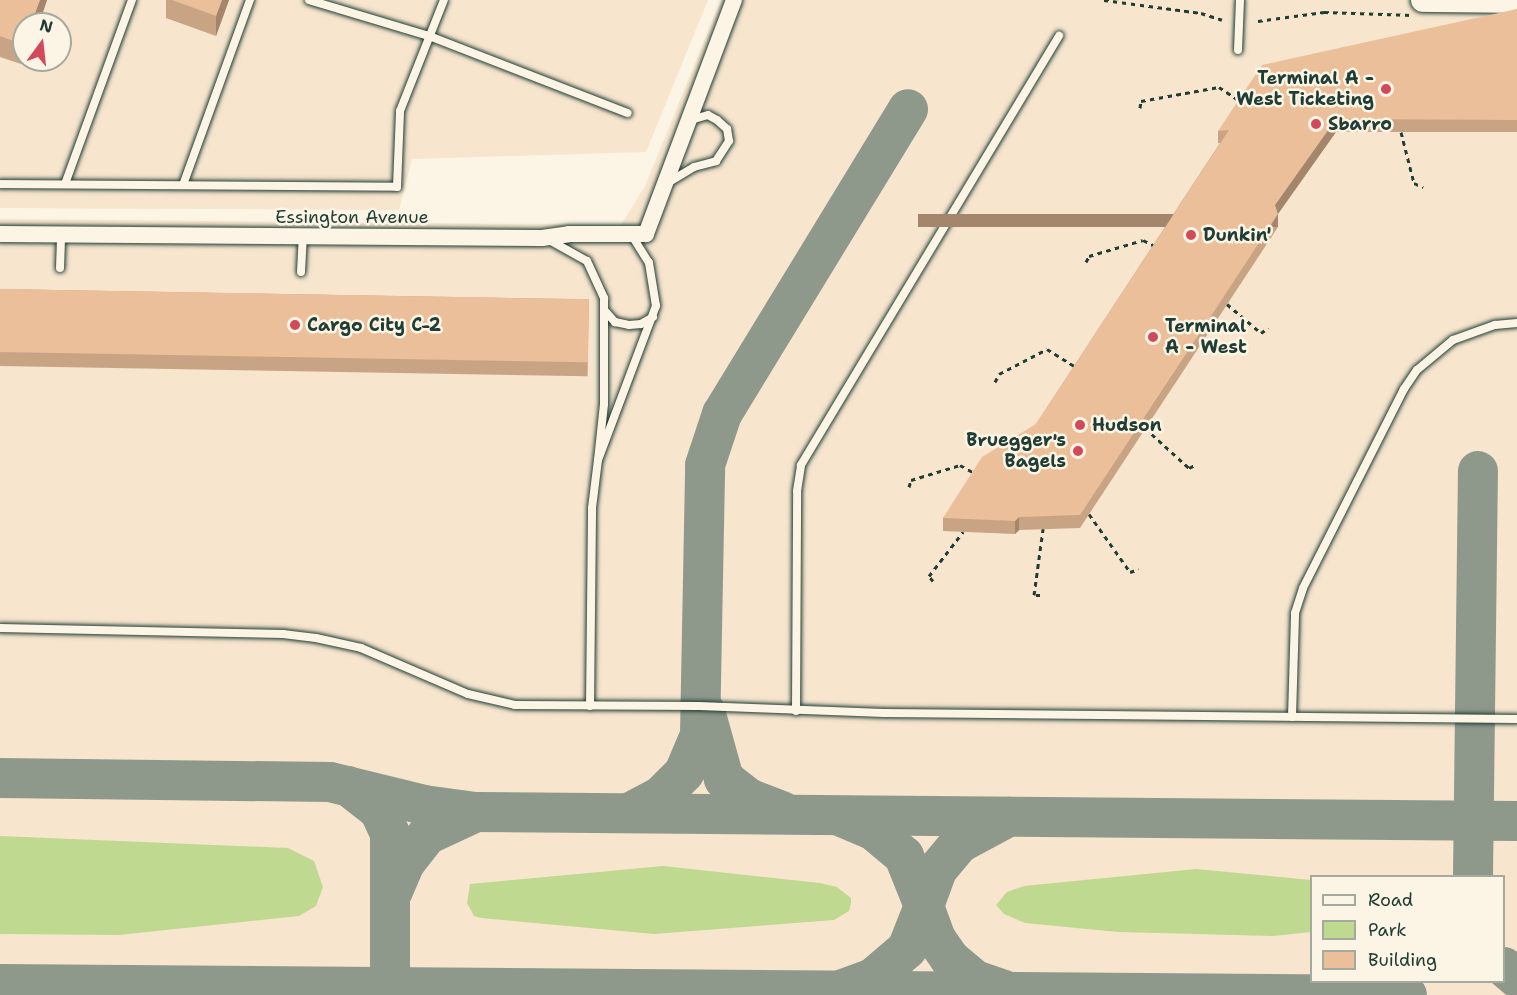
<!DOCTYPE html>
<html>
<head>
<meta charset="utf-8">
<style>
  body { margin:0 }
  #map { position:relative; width:1517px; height:995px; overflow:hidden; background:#fcf5e5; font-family:"Shantell Sans",sans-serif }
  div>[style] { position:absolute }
  .built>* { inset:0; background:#f7e5ce }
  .green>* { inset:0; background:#c0d990 }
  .taxiway>* { height:40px; margin:-20px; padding:0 20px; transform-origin:20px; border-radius:20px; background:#8e998c }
  .path>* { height:3px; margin-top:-1.5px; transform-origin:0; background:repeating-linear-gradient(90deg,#1f3d34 0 4.5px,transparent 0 9px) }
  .roads { filter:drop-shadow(0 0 2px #1f3d34) drop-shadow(0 0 2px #1f3d34) }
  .lane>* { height:8px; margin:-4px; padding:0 4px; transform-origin:4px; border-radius:4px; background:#fcf5e5 }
  .street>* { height:16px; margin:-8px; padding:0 8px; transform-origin:8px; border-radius:8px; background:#fcf5e5 }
  .secondary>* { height:24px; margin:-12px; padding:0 12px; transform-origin:12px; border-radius:12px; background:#fcf5e5 }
  .wall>* { inset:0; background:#c9a484; transform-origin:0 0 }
  .shaded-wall>* { inset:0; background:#a4866c; transform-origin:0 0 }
  .building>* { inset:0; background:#eabf9a; transform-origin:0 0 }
  .dots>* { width:16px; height:16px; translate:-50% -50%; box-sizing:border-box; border:3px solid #fcf5e5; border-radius:50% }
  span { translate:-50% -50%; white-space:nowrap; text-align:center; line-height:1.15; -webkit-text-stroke:5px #fcf5e5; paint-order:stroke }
  .poi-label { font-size:18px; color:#1f3d34; font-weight:700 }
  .right { translate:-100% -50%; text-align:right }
  .left { translate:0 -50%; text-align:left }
  .street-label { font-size:18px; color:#1f3d34 }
  .legend { position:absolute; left:1310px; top:875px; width:195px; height:108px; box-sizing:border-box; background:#fcf5e5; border:2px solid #a4ab9e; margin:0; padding:8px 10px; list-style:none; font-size:18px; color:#1f3d34 }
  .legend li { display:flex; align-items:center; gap:12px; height:30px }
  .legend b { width:30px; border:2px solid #a4ab9e }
  .north { position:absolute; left:12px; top:12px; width:60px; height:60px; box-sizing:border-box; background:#fcf5e5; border:2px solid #a4ab9e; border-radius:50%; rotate:15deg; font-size:16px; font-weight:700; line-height:24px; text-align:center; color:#1f3d34 }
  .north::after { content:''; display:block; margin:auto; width:21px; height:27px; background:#d1495b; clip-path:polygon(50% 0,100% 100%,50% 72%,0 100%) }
</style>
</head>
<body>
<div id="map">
  <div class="built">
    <div style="clip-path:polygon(evenodd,0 0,708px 0,646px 152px,412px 159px,399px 210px,0 208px,0 0,24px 24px,60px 24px,60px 60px,24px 60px,24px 24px)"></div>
    <div style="clip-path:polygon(evenodd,721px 0,1517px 0,1517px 995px,0 995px,0 219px,621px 225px,645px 186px,721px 0,1312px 876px,1504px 876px,1504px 982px,1312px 982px,1312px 876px)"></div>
  </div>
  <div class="green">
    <div style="clip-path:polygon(0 836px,288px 848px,314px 861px,323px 887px,316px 906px,299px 916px,119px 935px,0 934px)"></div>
    <div style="clip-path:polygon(663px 866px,820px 883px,837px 887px,851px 898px,851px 903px,849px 911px,834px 920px,654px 934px,481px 918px,474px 916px,467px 903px,470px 884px)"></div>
    <div style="clip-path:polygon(1196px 869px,1311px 880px,1311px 932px,1274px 936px,1118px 932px,1025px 923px,1004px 914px,996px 905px,1007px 892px,1024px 886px)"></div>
  </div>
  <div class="taxiway">
    <div style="left:705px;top:711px;width:71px;rotate:74.4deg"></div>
    <div style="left:724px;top:779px;width:31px;rotate:38deg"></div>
    <div style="left:748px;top:798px;width:36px;rotate:21deg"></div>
    <div style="left:0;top:778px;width:330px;rotate:0.7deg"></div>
    <div style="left:330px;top:782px;width:97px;rotate:13.7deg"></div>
    <div style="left:424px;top:805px;width:52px;rotate:7.7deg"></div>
    <div style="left:476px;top:812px;width:1041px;rotate:0.5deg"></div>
    <div style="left:348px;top:786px;width:39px;rotate:38deg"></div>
    <div style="left:379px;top:810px;width:26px;rotate:65deg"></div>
    <div style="left:390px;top:834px;width:161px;rotate:90deg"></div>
    <div style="left:629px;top:813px;width:36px;rotate:-28deg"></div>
    <div style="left:661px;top:796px;width:33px;rotate:-45deg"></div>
    <div style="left:684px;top:773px;width:41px;rotate:-67.2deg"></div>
    <div style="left:700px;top:735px;width:270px;rotate:-88.9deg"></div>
    <div style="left:705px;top:465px;width:54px;rotate:-71.6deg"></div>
    <div style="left:722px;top:414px;width:357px;rotate:-58.6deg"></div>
    <div style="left:842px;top:817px;width:34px;rotate:23deg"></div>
    <div style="left:873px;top:830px;width:40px;rotate:40deg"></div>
    <div style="left:904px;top:856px;width:54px;rotate:68.2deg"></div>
    <div style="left:924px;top:906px;width:46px;rotate:111.6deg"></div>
    <div style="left:907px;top:949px;width:45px;rotate:139.5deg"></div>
    <div style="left:873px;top:978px;width:32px;rotate:160deg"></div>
    <div style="left:1473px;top:876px;width:405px;rotate:-89.3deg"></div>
    <div style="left:393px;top:891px;width:30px;rotate:-67deg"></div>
    <div style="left:405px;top:863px;width:36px;rotate:-52deg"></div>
    <div style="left:427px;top:835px;width:54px;rotate:-25.1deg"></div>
    <div style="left:1504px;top:967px;width:17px;rotate:40deg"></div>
    <div style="left:0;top:984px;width:1407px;rotate:0.45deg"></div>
    <div style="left:1004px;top:990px;width:31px;rotate:-161deg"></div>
    <div style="left:975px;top:980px;width:33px;rotate:-140deg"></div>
    <div style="left:950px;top:959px;width:24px;rotate:-125deg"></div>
    <div style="left:936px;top:939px;width:35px;rotate:-110deg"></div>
    <div style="left:924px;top:906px;width:38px;rotate:-70deg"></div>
    <div style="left:937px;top:870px;width:35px;rotate:-50deg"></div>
    <div style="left:960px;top:843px;width:55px;rotate:-28.4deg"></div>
  </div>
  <div class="path">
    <div style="left:1104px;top:0;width:98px;rotate:7.6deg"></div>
    <div style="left:1201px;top:13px;width:22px;rotate:18deg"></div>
    <div style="left:1258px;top:21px;width:67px;rotate:-7.8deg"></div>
    <div style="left:1324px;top:12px;width:88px;rotate:2deg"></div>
    <div style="left:1140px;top:108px;width:7px;rotate:-82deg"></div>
    <div style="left:1141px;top:101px;width:79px;rotate:-10.2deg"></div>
    <div style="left:1219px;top:87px;width:27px;rotate:34deg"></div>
    <div style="left:1401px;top:132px;width:53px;rotate:75.7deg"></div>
    <div style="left:1414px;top:183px;width:10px;rotate:24deg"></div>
    <div style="left:1086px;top:262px;width:7px;rotate:-63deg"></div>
    <div style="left:1089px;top:256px;width:56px;rotate:-16.5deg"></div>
    <div style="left:1143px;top:240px;width:13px;rotate:27deg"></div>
    <div style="left:1227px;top:304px;width:45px;rotate:40.5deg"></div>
    <div style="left:1261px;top:333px;width:9px;rotate:-36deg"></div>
    <div style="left:995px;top:382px;width:9px;rotate:-63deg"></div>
    <div style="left:999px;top:374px;width:54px;rotate:-27.5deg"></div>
    <div style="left:1047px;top:349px;width:34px;rotate:32deg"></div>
    <div style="left:1145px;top:428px;width:59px;rotate:42.3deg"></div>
    <div style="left:1189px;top:468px;width:7px;rotate:-27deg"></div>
    <div style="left:909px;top:487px;width:7px;rotate:-74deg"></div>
    <div style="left:911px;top:480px;width:51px;rotate:-17deg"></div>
    <div style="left:960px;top:465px;width:18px;rotate:29deg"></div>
    <div style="left:1089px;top:514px;width:71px;rotate:54.7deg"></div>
    <div style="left:1130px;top:572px;width:9px;rotate:-18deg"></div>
    <div style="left:933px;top:581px;width:6px;rotate:-129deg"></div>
    <div style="left:929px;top:576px;width:56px;rotate:-52.3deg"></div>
    <div style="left:1040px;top:595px;width:6px;rotate:180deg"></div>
    <div style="left:1034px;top:595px;width:67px;rotate:-82.2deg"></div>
  </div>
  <div class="roads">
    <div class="lane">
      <div style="left:309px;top:0;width:125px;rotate:16.7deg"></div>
      <div style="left:429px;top:36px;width:213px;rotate:21.2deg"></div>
      <div style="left:1238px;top:50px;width:50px;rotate:-87.7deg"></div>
      <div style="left:669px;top:182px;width:29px;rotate:-31deg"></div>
      <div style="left:694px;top:167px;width:23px;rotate:-15deg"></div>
      <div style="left:716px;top:161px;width:24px;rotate:-57deg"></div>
      <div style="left:729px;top:141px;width:12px;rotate:-99deg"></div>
      <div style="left:727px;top:129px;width:13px;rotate:-138deg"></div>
      <div style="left:717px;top:120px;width:10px;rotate:-151deg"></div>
      <div style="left:708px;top:115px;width:18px;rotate:164deg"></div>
      <div style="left:0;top:184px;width:397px;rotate:0.4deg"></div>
      <div style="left:397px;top:187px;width:76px;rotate:-87.7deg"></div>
      <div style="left:400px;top:111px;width:119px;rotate:-68.4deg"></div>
      <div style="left:65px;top:184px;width:196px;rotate:-70deg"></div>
      <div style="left:183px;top:185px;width:197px;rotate:-70.1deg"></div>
      <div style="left:551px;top:241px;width:41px;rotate:29.1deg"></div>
      <div style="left:587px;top:261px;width:41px;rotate:65.3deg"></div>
      <div style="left:604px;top:298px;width:106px;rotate:90deg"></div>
      <div style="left:604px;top:404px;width:56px;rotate:96.1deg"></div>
      <div style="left:598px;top:460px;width:165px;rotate:-69.4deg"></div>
      <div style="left:656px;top:306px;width:44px;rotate:-99.2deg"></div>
      <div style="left:649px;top:263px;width:34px;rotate:-122deg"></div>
      <div style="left:60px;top:268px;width:34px;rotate:-88deg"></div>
      <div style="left:301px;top:272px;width:36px;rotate:-87deg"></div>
      <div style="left:605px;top:311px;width:15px;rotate:48deg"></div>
      <div style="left:615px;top:322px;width:14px;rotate:12deg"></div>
      <div style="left:629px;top:325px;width:12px;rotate:-5deg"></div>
      <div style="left:641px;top:324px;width:14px;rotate:-30deg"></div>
      <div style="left:0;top:628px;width:283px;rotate:1.2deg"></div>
      <div style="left:283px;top:634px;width:33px;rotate:7deg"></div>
      <div style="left:316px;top:638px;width:46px;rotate:12.5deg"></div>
      <div style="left:361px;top:648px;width:116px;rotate:23.3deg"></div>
      <div style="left:468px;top:694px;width:48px;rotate:13.2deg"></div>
      <div style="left:515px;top:705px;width:184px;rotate:0.3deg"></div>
      <div style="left:699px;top:706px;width:185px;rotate:2.2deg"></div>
      <div style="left:884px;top:713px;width:633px;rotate:0.54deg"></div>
      <div style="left:590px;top:706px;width:198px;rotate:-89.4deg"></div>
      <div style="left:592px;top:508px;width:48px;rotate:-82.9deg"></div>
      <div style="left:796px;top:711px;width:220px;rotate:-89.7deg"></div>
      <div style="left:797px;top:491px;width:26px;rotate:-81deg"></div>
      <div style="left:801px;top:465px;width:501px;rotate:-58.98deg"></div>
      <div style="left:1292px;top:717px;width:104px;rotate:-88.3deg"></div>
      <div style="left:1295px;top:613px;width:26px;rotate:-72deg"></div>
      <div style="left:1303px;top:588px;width:223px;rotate:-63.1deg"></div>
      <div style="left:1404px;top:389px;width:23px;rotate:-56deg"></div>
      <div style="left:1417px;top:370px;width:47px;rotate:-39.8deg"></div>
      <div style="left:1453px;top:340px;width:45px;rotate:-19.7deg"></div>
      <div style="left:1495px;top:325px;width:22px;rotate:-5deg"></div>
    </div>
    <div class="street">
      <div style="left:0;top:234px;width:542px;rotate:0.42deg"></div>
      <div style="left:542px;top:238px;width:27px;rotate:-8deg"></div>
      <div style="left:569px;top:234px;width:77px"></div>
      <div style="left:646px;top:234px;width:250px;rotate:-69.4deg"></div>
    </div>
    <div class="secondary">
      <div style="left:1423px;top:0;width:94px;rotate:0.6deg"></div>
    </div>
  </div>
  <div class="wall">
    <div style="clip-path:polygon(0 0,47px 0,39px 24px,24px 24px,24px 65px,0 57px)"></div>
    <div style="clip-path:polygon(166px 0,229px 0,216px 36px,166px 18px)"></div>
    <div style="clip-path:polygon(1517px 9px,1517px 132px,1336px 132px,1278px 214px,1278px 227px,1080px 528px,1019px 530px,1015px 534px,943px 531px,943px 518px,1036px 424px,1220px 143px,1218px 143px,1218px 131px)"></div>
    <div style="left:0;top:289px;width:589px;height:77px;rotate:1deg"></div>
  </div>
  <div class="shaded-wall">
    <div style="clip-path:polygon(40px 0,47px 0,39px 24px,31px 24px)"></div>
    <div style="clip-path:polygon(222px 0,229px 0,216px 36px,216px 16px)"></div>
    <div style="clip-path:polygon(1336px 119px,1336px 132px,1275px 218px,1275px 205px)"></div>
    <div style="left:1278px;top:214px;width:13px;height:360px;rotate:90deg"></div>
    <div style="clip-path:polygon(1019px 517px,1019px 530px,1015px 534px,1015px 521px)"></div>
  </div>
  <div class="building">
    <div style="clip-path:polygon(0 0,40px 0,31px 24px,24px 24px,24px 45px,0 36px)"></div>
    <div style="clip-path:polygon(172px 0,222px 0,216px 16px)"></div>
    <div style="clip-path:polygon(1517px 9px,1517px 120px,1336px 119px,1275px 205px,1278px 214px,1080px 515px,1019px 517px,1015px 521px,943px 518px,982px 457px,1036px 424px,1229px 130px,1218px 131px,1262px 65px)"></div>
    <div style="left:0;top:289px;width:589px;height:63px;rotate:1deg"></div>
  </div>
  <div class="dots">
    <div style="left:1386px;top:89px;background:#d1495b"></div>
    <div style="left:1316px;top:124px;background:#d1495b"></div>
    <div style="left:1191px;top:235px;background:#d1495b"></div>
    <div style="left:295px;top:325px;background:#d1495b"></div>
    <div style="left:1153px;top:337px;background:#d1495b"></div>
    <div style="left:1080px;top:425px;background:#d1495b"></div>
    <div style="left:1078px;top:451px;background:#d1495b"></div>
  </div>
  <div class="poi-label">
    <span class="right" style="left:1374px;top:89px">Terminal A -<br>West Ticketing</span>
    <span class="left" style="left:1328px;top:124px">Sbarro</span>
    <span class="left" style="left:1203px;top:235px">Dunkin'</span>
    <span class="left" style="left:307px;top:325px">Cargo City C-2</span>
    <span class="left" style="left:1165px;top:337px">Terminal<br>A - West</span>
    <span class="left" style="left:1092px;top:425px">Hudson</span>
    <span class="right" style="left:1066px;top:451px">Bruegger's<br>Bagels</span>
  </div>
  <div class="street-label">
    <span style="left:352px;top:217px">Essington Avenue</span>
  </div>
  <ul class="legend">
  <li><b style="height:8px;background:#fcf5e5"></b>Road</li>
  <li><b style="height:16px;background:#c0d990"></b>Park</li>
  <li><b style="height:16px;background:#eabf9a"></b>Building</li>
  </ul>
  <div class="north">N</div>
</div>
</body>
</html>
